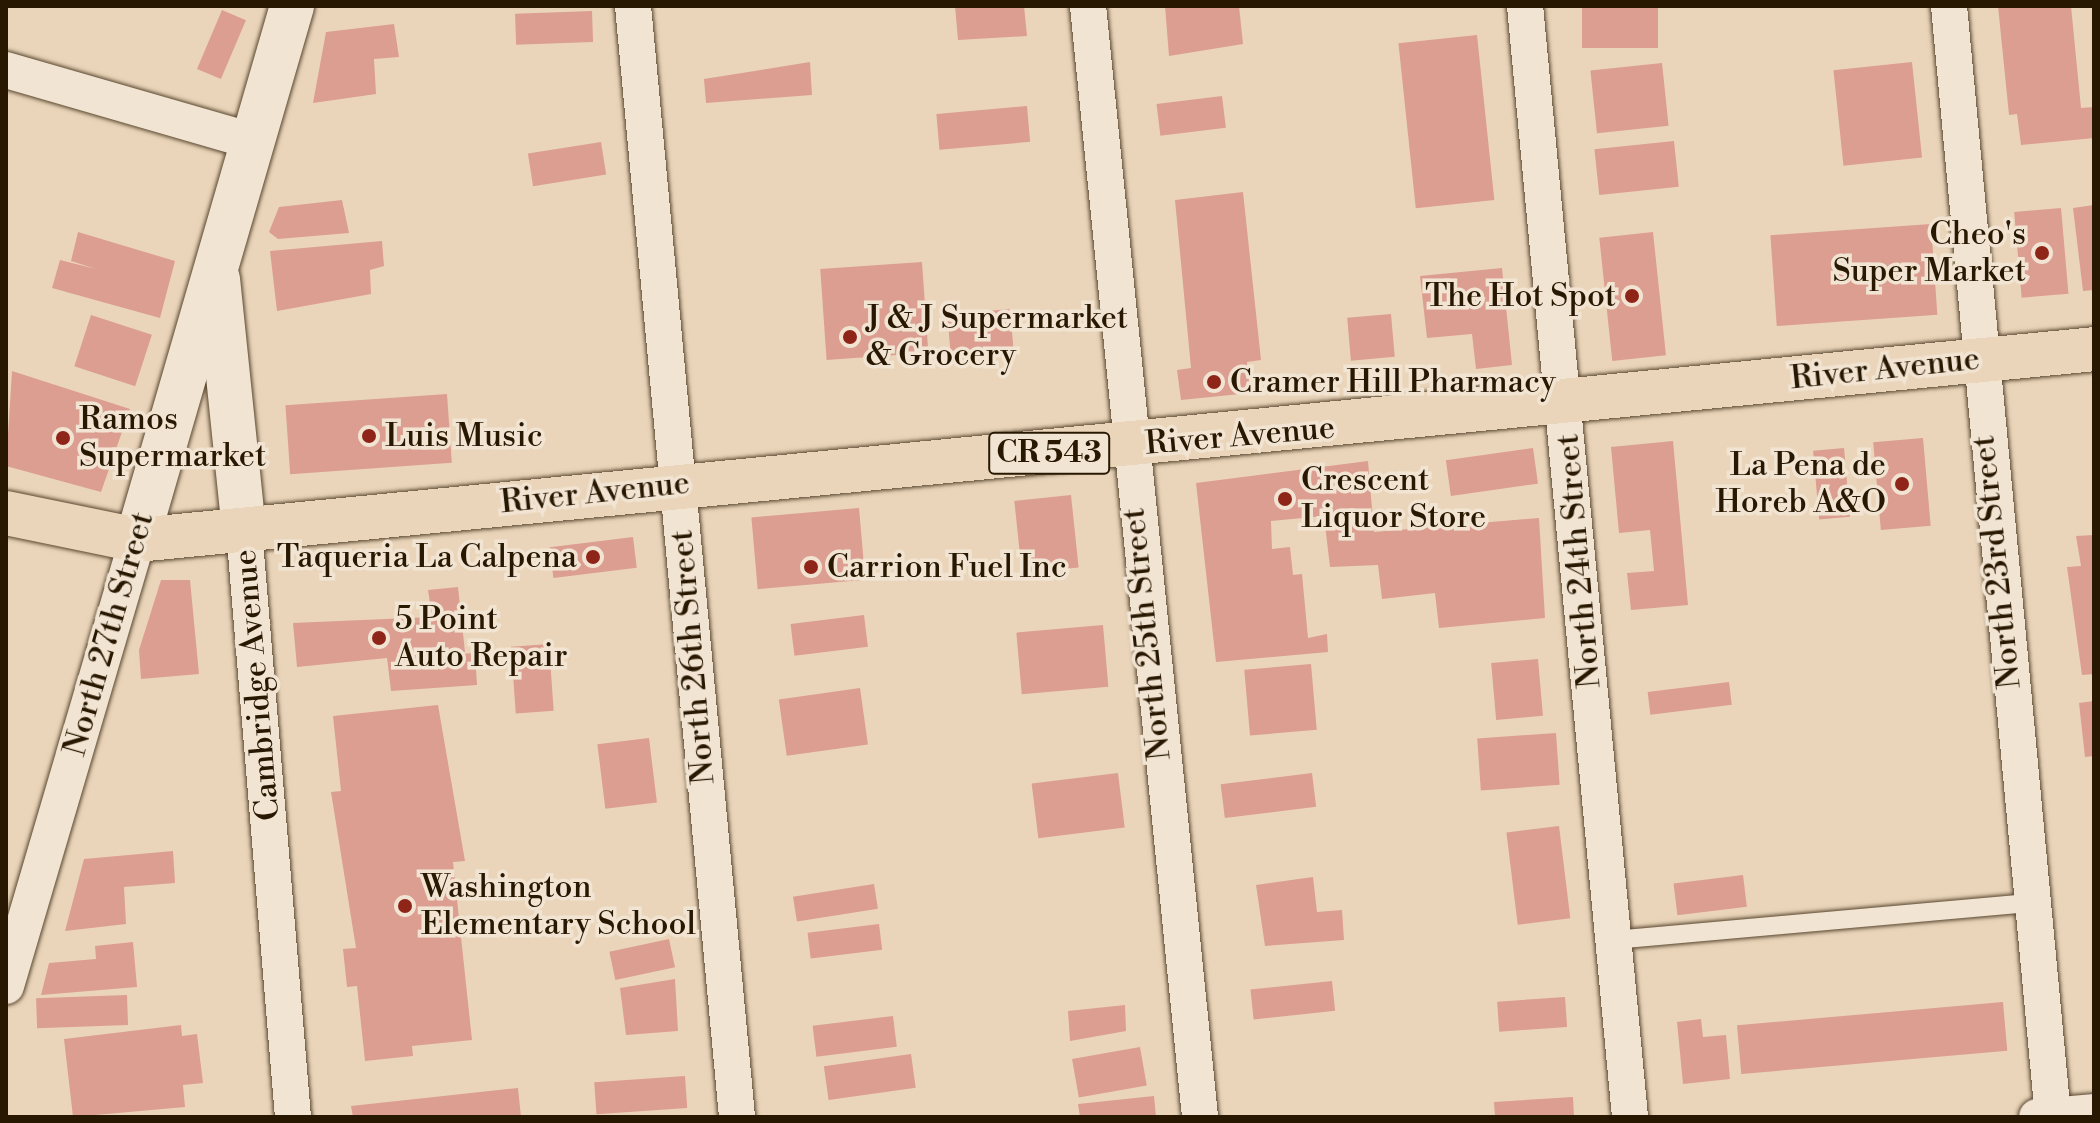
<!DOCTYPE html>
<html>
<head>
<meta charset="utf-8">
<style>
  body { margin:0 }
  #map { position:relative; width:2100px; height:1123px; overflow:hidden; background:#ead5ba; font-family:"Libre Bodoni",serif }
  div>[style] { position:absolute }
  .building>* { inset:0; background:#dc9e90; transform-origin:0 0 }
  .roads { filter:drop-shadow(0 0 2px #59472f) drop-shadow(0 0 2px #59472f) }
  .service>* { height:18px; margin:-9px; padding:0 9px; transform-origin:9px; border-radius:9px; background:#f1e4d2 }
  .minor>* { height:36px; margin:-18px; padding:0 18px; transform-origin:18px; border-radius:18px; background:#f1e4d2 }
  .secondary>* { height:44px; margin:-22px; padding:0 22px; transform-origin:22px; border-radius:22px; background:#f1e4d2 }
  .primary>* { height:44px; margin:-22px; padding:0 22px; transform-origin:22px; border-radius:22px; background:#ead5ba }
  .dots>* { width:22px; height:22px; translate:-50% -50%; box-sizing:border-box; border:4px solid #f1e4d2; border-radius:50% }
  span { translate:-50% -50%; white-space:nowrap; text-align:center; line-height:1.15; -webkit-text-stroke:7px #f1e4d2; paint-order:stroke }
  .shield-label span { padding:2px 6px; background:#f1e4d2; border:2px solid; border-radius:6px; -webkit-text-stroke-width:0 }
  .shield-label { font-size:30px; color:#291801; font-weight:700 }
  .poi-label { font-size:32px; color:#291801 }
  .right { translate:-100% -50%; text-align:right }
  .left { translate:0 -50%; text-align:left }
  .street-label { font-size:32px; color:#291801 }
  .frame { position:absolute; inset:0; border:8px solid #291801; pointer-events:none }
</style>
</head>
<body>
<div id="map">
  <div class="building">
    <div style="clip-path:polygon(955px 6px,1024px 6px,1027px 36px,958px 40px)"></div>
    <div style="clip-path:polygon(1165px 6px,1239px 6px,1243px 44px,1169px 56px)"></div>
    <div style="left:1582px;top:6px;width:76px;height:42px"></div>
    <div style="clip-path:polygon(1998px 6px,2071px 6px,2081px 108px,2094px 107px,2094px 138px,2021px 145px,2017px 114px,2009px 115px)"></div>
    <div style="left:222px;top:10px;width:26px;height:64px;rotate:23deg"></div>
    <div style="left:592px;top:11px;width:31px;height:77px;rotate:88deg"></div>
    <div style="clip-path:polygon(394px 24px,399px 57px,374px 59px,376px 94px,313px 103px,326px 32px)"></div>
    <div style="left:1477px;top:35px;width:166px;height:79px;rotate:84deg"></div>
    <div style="clip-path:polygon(810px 62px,812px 95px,706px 103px,704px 79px)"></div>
    <div style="left:1912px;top:62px;width:96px;height:79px;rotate:84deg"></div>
    <div style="left:1662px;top:63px;width:63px;height:72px;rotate:84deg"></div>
    <div style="left:1222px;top:96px;width:32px;height:66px;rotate:83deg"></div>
    <div style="left:1027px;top:106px;width:36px;height:91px;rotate:85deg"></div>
    <div style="left:1674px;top:141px;width:46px;height:80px;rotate:84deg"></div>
    <div style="left:601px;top:142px;width:33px;height:74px;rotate:81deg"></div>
    <div style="clip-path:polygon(1243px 192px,1261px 360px,1247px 362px,1250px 393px,1181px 400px,1177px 370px,1191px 368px,1175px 200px)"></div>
    <div style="clip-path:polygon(342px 200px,349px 233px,278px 239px,269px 232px,279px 207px)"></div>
    <div style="clip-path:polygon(2094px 205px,2094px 290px,2083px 291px,2073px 208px)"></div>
    <div style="left:2061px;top:208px;width:86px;height:47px;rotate:85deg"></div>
    <div style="left:1931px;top:224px;width:91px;height:161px;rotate:86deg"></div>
    <div style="clip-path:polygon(78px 232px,175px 261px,160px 318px,52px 288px,60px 260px,96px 269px,71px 261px)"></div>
    <div style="left:1653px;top:232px;width:124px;height:54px;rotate:84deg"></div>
    <div style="clip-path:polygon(382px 241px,384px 266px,370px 270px,371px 294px,277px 311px,270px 251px)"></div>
    <div style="left:922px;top:262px;width:91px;height:102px;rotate:86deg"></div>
    <div style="clip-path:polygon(1502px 268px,1512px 365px,1476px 369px,1472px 334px,1427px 338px,1420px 276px)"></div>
    <div style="left:1010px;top:309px;width:46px;height:63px;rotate:85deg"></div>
    <div style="left:1391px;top:314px;width:43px;height:44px;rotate:85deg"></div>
    <div style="left:91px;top:315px;width:64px;height:54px;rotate:18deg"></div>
    <div style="clip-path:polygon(12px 371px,130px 409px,101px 492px,6px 466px)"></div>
    <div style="left:447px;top:394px;width:69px;height:162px;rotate:86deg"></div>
    <div style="left:1923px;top:438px;width:88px;height:50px;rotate:85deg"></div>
    <div style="clip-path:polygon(1673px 441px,1688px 605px,1631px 610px,1627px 573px,1654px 571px,1650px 530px,1619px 533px,1611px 447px)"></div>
    <div style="left:1533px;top:448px;width:36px;height:88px;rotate:82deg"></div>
    <div style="left:1844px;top:448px;width:69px;height:31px;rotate:85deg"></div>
    <div style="clip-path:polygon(1368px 461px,1374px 532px,1539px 518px,1545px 618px,1439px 628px,1435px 593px,1382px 599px,1378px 565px,1330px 567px,1324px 516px,1271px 521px,1272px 549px,1290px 547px,1293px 575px,1302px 574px,1308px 638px,1327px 634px,1328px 652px,1216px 662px,1196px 483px)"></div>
    <div style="left:1071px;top:495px;width:73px;height:57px;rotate:84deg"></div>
    <div style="left:859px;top:508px;width:72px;height:108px;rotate:85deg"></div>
    <div style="clip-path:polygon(2094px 535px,2094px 674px,2082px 675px,2067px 567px,2081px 566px,2076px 536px)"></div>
    <div style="left:633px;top:537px;width:31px;height:84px;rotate:83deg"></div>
    <div style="clip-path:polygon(161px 580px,190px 580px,199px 674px,141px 679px,139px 650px)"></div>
    <div style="clip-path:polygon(458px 587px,465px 652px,394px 658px,475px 653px,477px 685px,391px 691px,387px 658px,297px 667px,293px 623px,432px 617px,428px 590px)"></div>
    <div style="left:864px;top:615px;width:32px;height:74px;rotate:83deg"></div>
    <div style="left:1103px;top:625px;width:62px;height:87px;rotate:85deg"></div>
    <div style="left:549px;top:644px;width:67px;height:38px;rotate:86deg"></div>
    <div style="left:1538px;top:659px;width:57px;height:47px;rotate:85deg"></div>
    <div style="left:1311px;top:664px;width:66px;height:67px;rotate:85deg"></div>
    <div style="left:1729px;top:682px;width:23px;height:82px;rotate:83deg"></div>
    <div style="left:860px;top:688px;width:57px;height:82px;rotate:82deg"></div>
    <div style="clip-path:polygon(2094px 701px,2094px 756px,2085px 757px,2079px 703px)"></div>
    <div style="clip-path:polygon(438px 705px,465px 861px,453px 862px,472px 1040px,412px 1046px,413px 1056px,365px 1061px,357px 986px,347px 987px,343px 949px,356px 948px,331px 792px,341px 791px,333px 716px)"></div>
    <div style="left:1556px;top:733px;width:52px;height:79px;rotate:86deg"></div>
    <div style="left:649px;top:738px;width:65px;height:52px;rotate:83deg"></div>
    <div style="left:1118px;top:773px;width:55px;height:87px;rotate:83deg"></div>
    <div style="left:1312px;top:773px;width:34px;height:92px;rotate:83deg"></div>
    <div style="left:1559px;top:826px;width:93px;height:53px;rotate:83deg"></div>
    <div style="clip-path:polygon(173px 851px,175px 883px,124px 887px,126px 924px,65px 931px,84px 859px)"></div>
    <div style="left:1743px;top:875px;width:32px;height:70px;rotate:83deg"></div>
    <div style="clip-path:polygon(1313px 877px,1317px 912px,1342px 910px,1344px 940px,1265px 946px,1256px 885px)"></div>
    <div style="left:874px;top:884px;width:25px;height:82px;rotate:81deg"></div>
    <div style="left:879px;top:924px;width:26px;height:72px;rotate:83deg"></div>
    <div style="left:669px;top:939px;width:29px;height:61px;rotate:78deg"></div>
    <div style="clip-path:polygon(133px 942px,137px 987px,41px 995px,49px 963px,96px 959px,95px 946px)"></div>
    <div style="clip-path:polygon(675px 979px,678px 1031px,626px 1035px,620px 988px)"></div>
    <div style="left:1332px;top:981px;width:30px;height:82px;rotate:84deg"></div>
    <div style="left:127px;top:995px;width:30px;height:91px;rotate:88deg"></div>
    <div style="left:1565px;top:997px;width:30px;height:68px;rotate:86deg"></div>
    <div style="left:2003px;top:1002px;width:49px;height:267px;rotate:85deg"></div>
    <div style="clip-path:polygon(1125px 1005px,1126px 1031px,1070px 1041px,1068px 1011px)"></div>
    <div style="left:893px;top:1016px;width:31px;height:81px;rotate:83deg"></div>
    <div style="clip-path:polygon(1701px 1019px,1703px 1037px,1726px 1035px,1730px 1079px,1683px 1084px,1677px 1022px)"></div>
    <div style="clip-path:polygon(181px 1025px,182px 1036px,197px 1034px,203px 1083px,183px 1085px,185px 1107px,73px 1117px,64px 1039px)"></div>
    <div style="left:1140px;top:1047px;width:39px;height:69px;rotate:80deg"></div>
    <div style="left:911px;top:1054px;width:34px;height:88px;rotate:82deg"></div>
    <div style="left:685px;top:1076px;width:32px;height:91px;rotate:86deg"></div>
    <div style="clip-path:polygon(518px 1088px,521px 1117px,353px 1117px,351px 1106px)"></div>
    <div style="clip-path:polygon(1154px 1096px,1156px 1117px,1080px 1117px,1078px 1104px)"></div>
    <div style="clip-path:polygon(1573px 1097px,1574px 1117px,1495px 1117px,1494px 1102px)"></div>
  </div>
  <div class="roads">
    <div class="service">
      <div style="left:1614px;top:940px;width:419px;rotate:-5.1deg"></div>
    </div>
    <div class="minor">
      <div style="left:633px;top:6px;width:1116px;rotate:84.65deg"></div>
      <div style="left:1088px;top:6px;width:1117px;rotate:84.24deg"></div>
      <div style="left:1525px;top:6px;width:1116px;rotate:84.6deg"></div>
      <div style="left:1949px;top:6px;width:1116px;rotate:84.65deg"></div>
      <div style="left:6px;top:70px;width:260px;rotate:16.1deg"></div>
      <div style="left:244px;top:529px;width:590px;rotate:85.24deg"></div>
      <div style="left:6px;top:986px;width:465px;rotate:-73.6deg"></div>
      <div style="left:2037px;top:1117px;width:57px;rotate:-5deg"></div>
    </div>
    <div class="secondary">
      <div style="left:218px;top:279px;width:251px;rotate:84.1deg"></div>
      <div style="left:137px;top:540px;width:556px;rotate:-73.81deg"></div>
    </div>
    <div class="primary">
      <div style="left:6px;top:513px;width:134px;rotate:11.6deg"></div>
      <div style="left:137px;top:540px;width:1966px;rotate:-5.57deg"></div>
    </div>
  </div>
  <div class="dots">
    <div style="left:2042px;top:253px;background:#8f2418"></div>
    <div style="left:1632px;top:296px;background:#8f2418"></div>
    <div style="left:850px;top:337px;background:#8f2418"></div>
    <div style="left:1214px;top:382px;background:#8f2418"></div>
    <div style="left:369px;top:436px;background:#8f2418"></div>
    <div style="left:63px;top:438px;background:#8f2418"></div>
    <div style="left:1902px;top:484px;background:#8f2418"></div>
    <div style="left:1285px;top:499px;background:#8f2418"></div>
    <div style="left:593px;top:557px;background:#8f2418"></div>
    <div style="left:811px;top:567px;background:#8f2418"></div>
    <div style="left:379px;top:638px;background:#8f2418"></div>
    <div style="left:405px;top:906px;background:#8f2418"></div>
  </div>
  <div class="shield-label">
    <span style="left:1049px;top:453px">CR 543</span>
  </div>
  <div class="poi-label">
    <span class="right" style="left:2026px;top:253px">Cheo's<br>Super Market</span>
    <span class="right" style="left:1616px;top:296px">The Hot Spot</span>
    <span class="left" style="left:866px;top:337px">J &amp; J Supermarket<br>&amp; Grocery</span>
    <span class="left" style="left:1230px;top:382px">Cramer Hill Pharmacy</span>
    <span class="left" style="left:79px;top:438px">Ramos<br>Supermarket</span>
    <span class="left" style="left:385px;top:436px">Luis Music</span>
    <span class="right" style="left:1886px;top:484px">La Pena de<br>Horeb A&amp;O</span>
    <span class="left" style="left:1301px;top:499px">Crescent<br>Liquor Store</span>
    <span class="right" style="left:577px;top:557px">Taqueria La Calpena</span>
    <span class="left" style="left:827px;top:567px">Carrion Fuel Inc</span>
    <span class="left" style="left:395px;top:638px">5 Point<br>Auto Repair</span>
    <span class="left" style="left:421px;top:906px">Washington<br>Elementary School</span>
  </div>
  <div class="street-label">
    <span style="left:1885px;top:369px;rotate:-6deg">River Avenue</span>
    <span style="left:1240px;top:436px;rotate:-5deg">River Avenue</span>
    <span style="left:595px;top:493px;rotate:-6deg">River Avenue</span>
    <span style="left:1579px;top:561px;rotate:-95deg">North 24th Street</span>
    <span style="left:1997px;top:562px;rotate:-96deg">North 23rd Street</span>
    <span style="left:109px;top:634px;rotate:-74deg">North 27th Street</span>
    <span style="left:1147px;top:634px;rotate:-96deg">North 25th Street</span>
    <span style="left:693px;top:657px;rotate:-95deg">North 26th Street</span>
    <span style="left:257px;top:685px;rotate:-95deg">Cambridge Avenue</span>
  </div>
  <div class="frame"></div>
</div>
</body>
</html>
